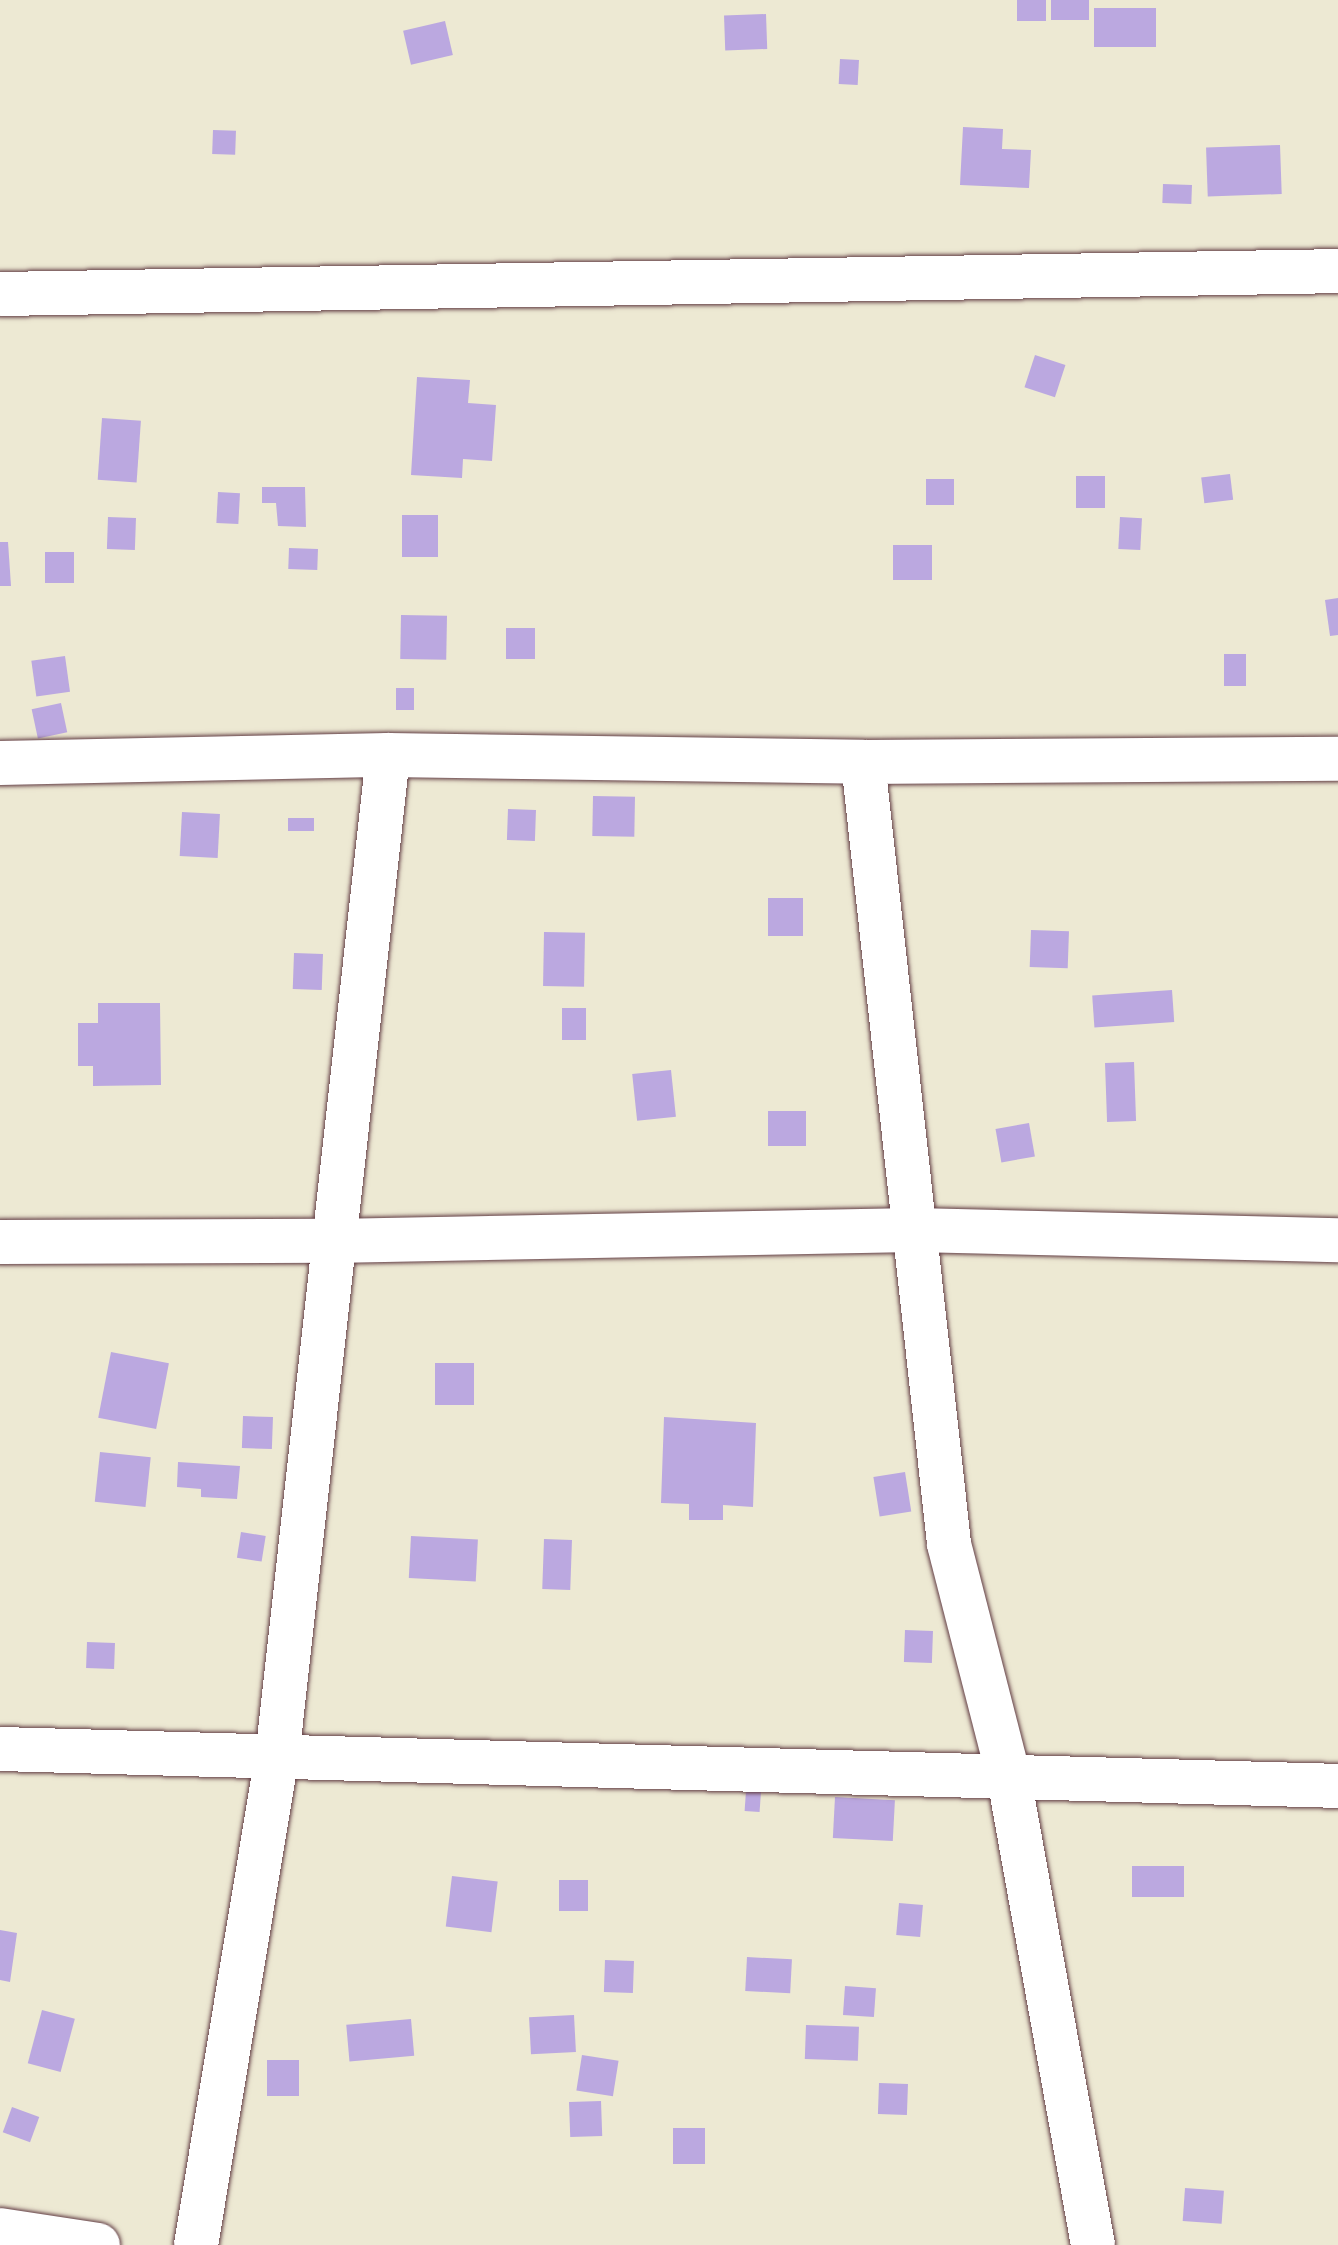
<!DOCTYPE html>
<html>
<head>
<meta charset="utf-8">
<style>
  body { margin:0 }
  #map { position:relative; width:1338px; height:2245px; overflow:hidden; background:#ede9d3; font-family:Kalam,sans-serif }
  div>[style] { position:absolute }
  .building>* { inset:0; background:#bba8e0; transform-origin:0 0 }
  .roads { filter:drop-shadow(0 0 2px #623d44) drop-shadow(0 0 2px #623d44) }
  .minor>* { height:44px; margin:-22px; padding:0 22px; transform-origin:22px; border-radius:22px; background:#fff }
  span { translate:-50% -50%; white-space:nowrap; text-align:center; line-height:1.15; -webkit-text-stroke:8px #f6f6f2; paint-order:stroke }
</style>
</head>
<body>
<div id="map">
  <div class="building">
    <div style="left:1017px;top:0;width:29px;height:21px"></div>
    <div style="left:1051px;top:0;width:38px;height:20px"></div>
    <div style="left:1094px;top:8px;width:62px;height:39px"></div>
    <div style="left:766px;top:14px;width:35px;height:42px;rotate:88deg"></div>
    <div style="left:445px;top:21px;width:35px;height:43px;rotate:77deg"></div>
    <div style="left:840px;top:59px;width:19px;height:25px;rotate:3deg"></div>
    <div style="clip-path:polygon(963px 127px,1003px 129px,1002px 149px,1031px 150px,1029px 188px,960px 185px)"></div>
    <div style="left:213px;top:130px;width:23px;height:24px;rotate:2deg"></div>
    <div style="left:1280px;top:145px;width:49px;height:74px;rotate:88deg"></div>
    <div style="left:1163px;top:184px;width:29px;height:19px;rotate:2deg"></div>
    <div style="left:1035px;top:355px;width:32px;height:34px;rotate:18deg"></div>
    <div style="clip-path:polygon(417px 377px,470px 380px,468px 403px,496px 405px,492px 461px,463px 459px,462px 478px,411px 475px)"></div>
    <div style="left:102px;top:418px;width:39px;height:62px;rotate:4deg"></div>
    <div style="left:1230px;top:474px;width:26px;height:29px;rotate:83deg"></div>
    <div style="left:1076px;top:476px;width:29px;height:32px"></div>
    <div style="left:926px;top:479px;width:28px;height:26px"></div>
    <div style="clip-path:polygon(262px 487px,305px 487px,306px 527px,278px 526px,276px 503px,262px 503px)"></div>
    <div style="left:218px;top:492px;width:22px;height:31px;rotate:3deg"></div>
    <div style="left:402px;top:515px;width:36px;height:42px"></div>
    <div style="left:108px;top:517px;width:28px;height:32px;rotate:2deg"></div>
    <div style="left:1120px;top:517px;width:22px;height:32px;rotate:3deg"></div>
    <div style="clip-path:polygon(0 542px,8px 542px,11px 586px,0 586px)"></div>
    <div style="left:893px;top:545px;width:39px;height:35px"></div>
    <div style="left:289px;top:548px;width:29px;height:21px;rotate:2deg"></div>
    <div style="left:45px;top:552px;width:29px;height:31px"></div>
    <div style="clip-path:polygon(1338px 598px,1338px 635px,1330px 636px,1325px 600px)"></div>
    <div style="left:401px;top:615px;width:46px;height:44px;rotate:1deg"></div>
    <div style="left:506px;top:628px;width:29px;height:31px"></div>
    <div style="left:1224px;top:654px;width:22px;height:32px"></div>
    <div style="left:65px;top:656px;width:36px;height:34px;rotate:82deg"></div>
    <div style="left:396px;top:688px;width:18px;height:22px"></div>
    <div style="left:61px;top:703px;width:30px;height:30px;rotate:78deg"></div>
    <div style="left:593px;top:796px;width:42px;height:40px;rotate:1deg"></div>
    <div style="left:508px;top:809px;width:28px;height:31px;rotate:2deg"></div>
    <div style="left:182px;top:812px;width:38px;height:44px;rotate:3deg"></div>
    <div style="left:288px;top:818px;width:26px;height:13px"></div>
    <div style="left:768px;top:898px;width:35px;height:38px"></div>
    <div style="left:1031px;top:930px;width:38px;height:37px;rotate:2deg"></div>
    <div style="left:544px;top:932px;width:41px;height:54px;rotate:1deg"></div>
    <div style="left:294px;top:953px;width:29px;height:36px;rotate:2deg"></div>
    <div style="left:1172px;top:990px;width:32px;height:80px;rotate:86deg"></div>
    <div style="clip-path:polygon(98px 1003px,160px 1003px,161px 1085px,93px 1086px,93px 1066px,78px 1066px,78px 1023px,98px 1023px)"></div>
    <div style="left:562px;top:1008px;width:24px;height:32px"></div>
    <div style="left:1134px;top:1062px;width:59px;height:29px;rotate:88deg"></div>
    <div style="left:671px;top:1070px;width:47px;height:39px;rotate:84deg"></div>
    <div style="left:768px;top:1111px;width:38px;height:35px"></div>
    <div style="left:1029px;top:1123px;width:34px;height:34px;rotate:80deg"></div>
    <div style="left:111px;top:1352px;width:59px;height:67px;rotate:11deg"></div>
    <div style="left:435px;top:1363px;width:39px;height:42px"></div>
    <div style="left:243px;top:1416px;width:30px;height:32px;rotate:2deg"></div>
    <div style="clip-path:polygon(664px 1417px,756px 1423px,753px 1507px,723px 1505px,723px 1520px,689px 1520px,689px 1504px,661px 1503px)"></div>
    <div style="left:100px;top:1452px;width:51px;height:50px;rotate:6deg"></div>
    <div style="clip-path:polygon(178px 1462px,240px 1466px,237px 1499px,201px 1497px,201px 1489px,177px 1487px)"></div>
    <div style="left:905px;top:1472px;width:40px;height:32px;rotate:81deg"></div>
    <div style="left:241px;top:1532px;width:25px;height:26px;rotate:9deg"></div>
    <div style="left:411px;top:1536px;width:67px;height:42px;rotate:3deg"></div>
    <div style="left:544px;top:1539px;width:28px;height:50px;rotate:2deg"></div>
    <div style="left:905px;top:1630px;width:28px;height:32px;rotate:2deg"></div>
    <div style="left:87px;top:1642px;width:28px;height:26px;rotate:2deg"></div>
    <div style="left:746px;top:1791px;width:15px;height:20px;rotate:4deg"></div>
    <div style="left:835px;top:1797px;width:60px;height:41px;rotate:3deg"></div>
    <div style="left:1132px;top:1866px;width:52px;height:31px"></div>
    <div style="left:452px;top:1876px;width:46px;height:51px;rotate:7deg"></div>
    <div style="left:559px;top:1880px;width:29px;height:31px"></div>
    <div style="left:899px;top:1903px;width:24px;height:32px;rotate:5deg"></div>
    <div style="clip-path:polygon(0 1930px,17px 1933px,10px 1982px,0 1980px)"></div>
    <div style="left:747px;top:1957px;width:45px;height:34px;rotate:3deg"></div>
    <div style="left:605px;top:1960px;width:29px;height:32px;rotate:2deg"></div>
    <div style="left:845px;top:1986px;width:31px;height:29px;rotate:4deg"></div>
    <div style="left:42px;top:2010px;width:34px;height:55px;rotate:15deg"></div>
    <div style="left:574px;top:2015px;width:37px;height:45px;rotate:87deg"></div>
    <div style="left:411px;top:2019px;width:37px;height:65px;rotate:85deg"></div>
    <div style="left:806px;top:2025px;width:53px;height:34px;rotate:2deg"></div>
    <div style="left:582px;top:2055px;width:37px;height:36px;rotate:9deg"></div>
    <div style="left:299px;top:2060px;width:36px;height:32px;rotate:90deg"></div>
    <div style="left:879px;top:2083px;width:29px;height:31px;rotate:2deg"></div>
    <div style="left:601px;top:2101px;width:35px;height:32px;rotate:88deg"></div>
    <div style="left:12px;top:2107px;width:29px;height:27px;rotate:20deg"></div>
    <div style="left:673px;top:2128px;width:32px;height:36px"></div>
    <div style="left:1185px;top:2188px;width:39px;height:33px;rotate:4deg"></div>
  </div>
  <div class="roads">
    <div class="minor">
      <div style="left:0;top:294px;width:1338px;rotate:-0.98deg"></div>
      <div style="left:863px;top:762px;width:787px;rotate:83.72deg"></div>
      <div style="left:949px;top:1544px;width:242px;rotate:75.6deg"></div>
      <div style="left:1009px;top:1778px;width:474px;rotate:79.8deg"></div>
      <div style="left:0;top:763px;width:388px;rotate:-1.2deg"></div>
      <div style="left:388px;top:755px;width:475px;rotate:0.8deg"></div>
      <div style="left:863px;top:762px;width:475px;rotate:-0.4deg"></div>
      <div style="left:0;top:1242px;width:332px;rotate:-0.2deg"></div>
      <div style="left:332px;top:1241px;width:583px;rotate:-1.08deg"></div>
      <div style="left:915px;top:1230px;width:423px;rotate:1.4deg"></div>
      <div style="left:0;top:1749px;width:1339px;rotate:1.58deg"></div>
      <div style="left:0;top:2230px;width:99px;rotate:8.7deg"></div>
      <div style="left:196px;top:2245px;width:494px;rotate:-80.6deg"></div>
      <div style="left:277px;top:1758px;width:1009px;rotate:-83.68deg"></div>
    </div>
  </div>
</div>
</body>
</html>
